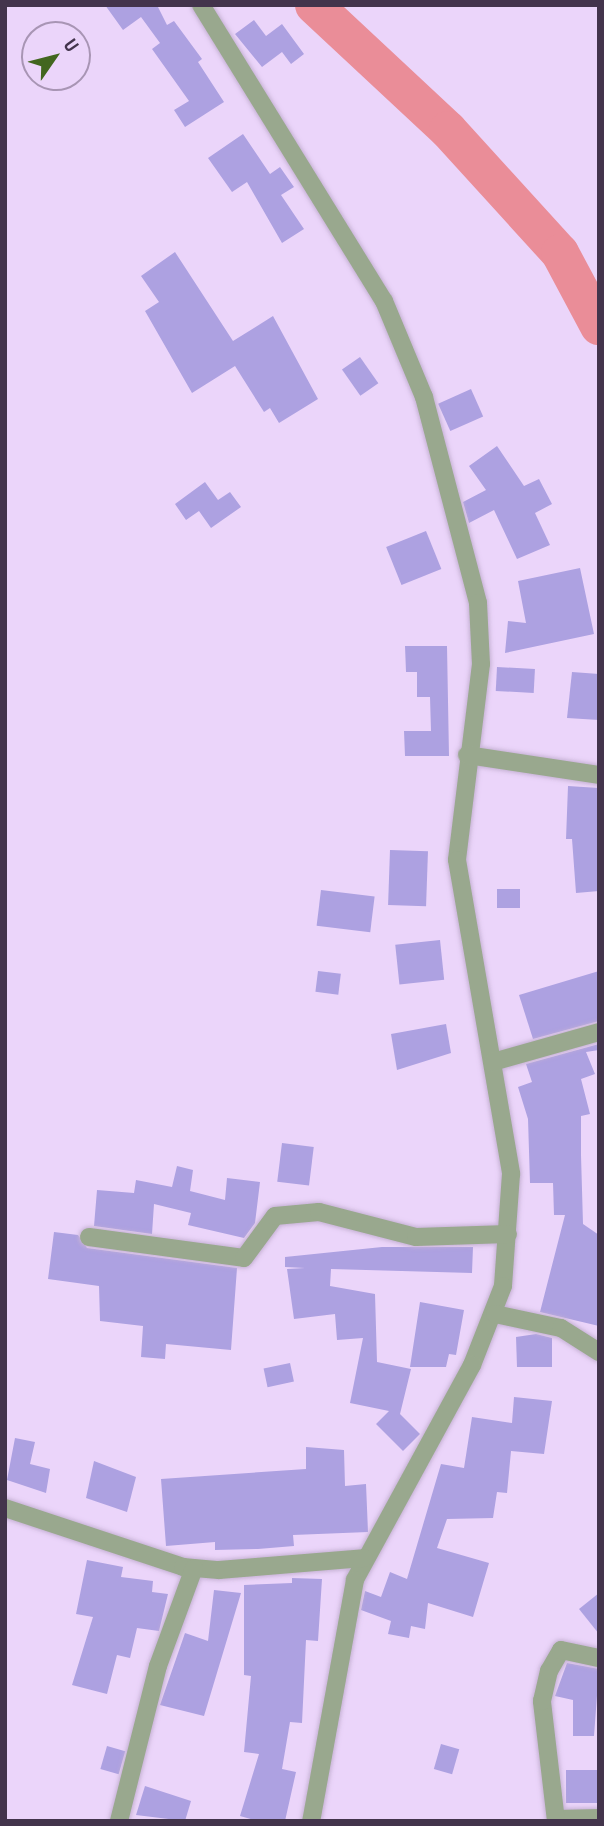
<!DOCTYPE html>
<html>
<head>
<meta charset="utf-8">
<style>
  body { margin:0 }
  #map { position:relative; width:604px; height:1826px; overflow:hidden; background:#ebd5fa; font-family:"PT Sans Narrow",sans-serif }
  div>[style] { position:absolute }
  .river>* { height:38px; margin:-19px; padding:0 19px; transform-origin:19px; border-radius:19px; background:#ea8d98 }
  .building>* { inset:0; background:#ada1e1; transform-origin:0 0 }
  .roads { filter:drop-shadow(0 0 2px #c6b2d4) drop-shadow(0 0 2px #c6b2d4) }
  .minor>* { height:18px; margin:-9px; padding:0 9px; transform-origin:9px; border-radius:9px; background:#99a88e }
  span { translate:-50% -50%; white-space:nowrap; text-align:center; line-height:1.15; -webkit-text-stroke:5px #ebd5fa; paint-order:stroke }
  .frame { position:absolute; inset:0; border:7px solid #43344c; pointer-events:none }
  .north { position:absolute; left:21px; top:21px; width:70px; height:70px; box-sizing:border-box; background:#ebd5fa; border:2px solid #a895b4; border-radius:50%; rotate:55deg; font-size:19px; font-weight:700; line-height:28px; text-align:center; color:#43344c }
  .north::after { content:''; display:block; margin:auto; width:24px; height:32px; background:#42661f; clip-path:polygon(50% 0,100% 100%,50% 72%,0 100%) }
</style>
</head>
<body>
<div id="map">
  <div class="river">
    <div style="left:314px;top:5px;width:183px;rotate:43deg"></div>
    <div style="left:448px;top:130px;width:166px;rotate:47.7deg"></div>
    <div style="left:560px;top:253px;width:83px;rotate:61.9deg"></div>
  </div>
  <div class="building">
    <div style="clip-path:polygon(105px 5px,157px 5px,167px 25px,174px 21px,202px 59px,198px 62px,224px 102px,185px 127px,174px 110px,189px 101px,152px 49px,160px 43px,141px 17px,123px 30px)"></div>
    <div style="clip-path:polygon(254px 20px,266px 36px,282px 24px,304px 54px,291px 64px,282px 52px,262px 67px,235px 34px)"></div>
    <div style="clip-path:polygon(243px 134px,270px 174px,280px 167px,294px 187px,281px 195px,304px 229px,282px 243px,247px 182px,232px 192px,208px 158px)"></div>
    <div style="clip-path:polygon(175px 252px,233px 341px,273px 316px,318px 399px,279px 423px,270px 408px,264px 412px,235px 366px,192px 393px,145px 311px,159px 302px,141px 276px)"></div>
    <div style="left:360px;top:357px;width:32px;height:22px;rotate:55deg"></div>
    <div style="left:471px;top:389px;width:30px;height:36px;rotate:66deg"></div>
    <div style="clip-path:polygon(497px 446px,524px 486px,539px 479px,552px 504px,535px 513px,550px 545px,517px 559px,494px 510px,469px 523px,463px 502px,486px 490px,469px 466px)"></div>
    <div style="clip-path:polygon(205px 482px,218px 500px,230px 492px,241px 507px,211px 528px,199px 511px,186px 520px,175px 504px)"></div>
    <div style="left:426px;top:531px;width:41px;height:43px;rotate:68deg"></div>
    <div style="clip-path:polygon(580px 568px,594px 634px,505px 653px,508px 621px,526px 623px,518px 581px)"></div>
    <div style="clip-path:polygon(405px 646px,447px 646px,449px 756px,405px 756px,404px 731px,431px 731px,430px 697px,417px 697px,417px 672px,406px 672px)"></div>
    <div style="left:497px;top:667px;width:38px;height:24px;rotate:3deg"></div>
    <div style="clip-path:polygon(572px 672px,599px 674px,599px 720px,567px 718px)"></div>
    <div style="clip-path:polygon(568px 786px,599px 788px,599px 891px,576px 893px,572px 839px,566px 839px)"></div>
    <div style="left:390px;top:850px;width:38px;height:55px;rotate:2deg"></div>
    <div style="left:497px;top:889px;width:23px;height:19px"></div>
    <div style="left:321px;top:890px;width:54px;height:36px;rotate:7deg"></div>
    <div style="left:440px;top:940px;width:40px;height:45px;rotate:84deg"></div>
    <div style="left:318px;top:971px;width:23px;height:21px;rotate:7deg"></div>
    <div style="clip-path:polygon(599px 971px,599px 1021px,533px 1039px,519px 995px)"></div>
    <div style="clip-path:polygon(446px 1024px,451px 1053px,397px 1070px,391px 1034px)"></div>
    <div style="clip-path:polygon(599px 1044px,599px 1050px,586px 1052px,595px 1074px,581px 1079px,590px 1114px,581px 1116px,581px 1155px,583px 1224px,599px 1235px,599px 1326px,540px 1312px,565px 1215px,554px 1215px,553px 1183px,530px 1183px,528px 1119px,518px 1087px,532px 1082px,526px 1064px)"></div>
    <div style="left:282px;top:1143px;width:32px;height:39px;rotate:7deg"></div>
    <div style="clip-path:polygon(177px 1166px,193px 1170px,190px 1191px,225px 1200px,227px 1178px,260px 1182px,255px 1223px,244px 1238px,188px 1225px,191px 1213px,154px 1204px,152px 1234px,94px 1226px,97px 1190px,134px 1193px,136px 1180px,172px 1187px)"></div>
    <div style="clip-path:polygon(54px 1232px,78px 1235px,87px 1248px,237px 1268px,231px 1350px,166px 1344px,165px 1359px,141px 1357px,143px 1326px,100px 1321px,99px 1286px,48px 1279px)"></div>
    <div style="clip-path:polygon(382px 1247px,473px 1247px,472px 1273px,331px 1269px,330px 1286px,375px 1294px,377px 1362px,411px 1369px,400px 1414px,420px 1434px,403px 1451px,376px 1424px,389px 1411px,350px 1403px,363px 1338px,337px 1340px,335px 1314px,294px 1319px,287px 1269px,305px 1268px,285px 1267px,285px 1257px)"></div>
    <div style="clip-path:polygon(420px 1302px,464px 1310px,456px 1355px,449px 1354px,446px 1367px,410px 1367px)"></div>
    <div style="clip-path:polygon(536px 1334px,552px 1338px,552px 1367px,517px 1367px,516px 1337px)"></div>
    <div style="left:290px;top:1363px;width:19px;height:27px;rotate:78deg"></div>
    <div style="clip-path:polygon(514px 1397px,552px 1401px,544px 1454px,511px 1451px,507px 1493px,497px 1492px,493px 1518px,447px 1519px,437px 1548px,489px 1563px,473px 1617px,428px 1603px,425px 1629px,411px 1626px,409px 1638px,388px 1634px,391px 1621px,361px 1610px,365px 1591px,381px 1597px,390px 1572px,407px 1579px,441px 1464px,464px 1468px,472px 1417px,512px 1423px)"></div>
    <div style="clip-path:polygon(15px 1438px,35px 1442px,30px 1464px,50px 1469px,46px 1493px,7px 1480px)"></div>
    <div style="clip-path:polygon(306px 1447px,344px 1450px,345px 1486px,366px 1484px,368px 1532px,293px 1535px,294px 1546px,258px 1549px,215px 1550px,215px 1542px,166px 1546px,161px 1479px,306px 1469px)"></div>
    <div style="clip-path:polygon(94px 1461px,136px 1477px,127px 1512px,86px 1498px)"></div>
    <div style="clip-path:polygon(87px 1560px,123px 1567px,121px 1577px,153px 1581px,152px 1592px,168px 1594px,159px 1631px,137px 1628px,130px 1658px,117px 1655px,107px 1694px,72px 1685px,93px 1617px,76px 1614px)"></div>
    <div style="clip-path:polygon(292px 1578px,322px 1579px,318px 1641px,306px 1640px,302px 1723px,290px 1722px,282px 1769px,296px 1772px,285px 1821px,258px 1821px,240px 1816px,259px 1754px,244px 1752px,251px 1676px,244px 1675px,244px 1585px,292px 1583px)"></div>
    <div style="clip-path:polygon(214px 1590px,241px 1593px,204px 1716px,160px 1705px,185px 1633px,208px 1641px)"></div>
    <div style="clip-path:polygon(599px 1593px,599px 1634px,579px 1609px)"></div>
    <div style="clip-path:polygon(567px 1663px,599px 1669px,594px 1736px,573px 1736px,573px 1700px,555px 1696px)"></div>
    <div style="left:441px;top:1744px;width:19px;height:26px;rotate:16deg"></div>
    <div style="left:107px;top:1746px;width:19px;height:24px;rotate:16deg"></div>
    <div style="left:566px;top:1770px;width:33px;height:33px"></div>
    <div style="clip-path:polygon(145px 1786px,191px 1801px,185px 1821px,136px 1815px)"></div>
  </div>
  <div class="roads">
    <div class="minor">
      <div style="left:201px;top:5px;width:348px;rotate:58.3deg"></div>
      <div style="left:384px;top:301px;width:104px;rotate:67.4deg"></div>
      <div style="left:424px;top:397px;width:213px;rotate:75.3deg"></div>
      <div style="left:478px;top:603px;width:61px;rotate:87.2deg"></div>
      <div style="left:481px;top:664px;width:197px;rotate:97deg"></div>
      <div style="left:457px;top:860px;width:319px;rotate:80.2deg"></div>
      <div style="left:511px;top:1174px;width:112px;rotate:94.1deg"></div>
      <div style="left:503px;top:1286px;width:85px;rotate:111.4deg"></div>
      <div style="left:472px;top:1365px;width:245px;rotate:118.6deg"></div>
      <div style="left:355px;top:1580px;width:245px;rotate:100.3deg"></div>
      <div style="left:467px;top:755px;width:134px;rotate:8.6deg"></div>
      <div style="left:493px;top:1062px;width:110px;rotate:-15.8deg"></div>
      <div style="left:89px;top:1237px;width:156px;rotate:7.7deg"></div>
      <div style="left:244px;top:1258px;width:52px;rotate:-53.6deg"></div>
      <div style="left:275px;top:1216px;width:44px;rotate:-5.2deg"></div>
      <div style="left:319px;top:1212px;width:100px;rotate:14.5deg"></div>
      <div style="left:416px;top:1237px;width:92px;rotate:-1.9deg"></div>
      <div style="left:495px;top:1314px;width:67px;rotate:12deg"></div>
      <div style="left:561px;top:1328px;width:45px;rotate:32.3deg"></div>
      <div style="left:5px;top:1508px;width:188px;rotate:18.3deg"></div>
      <div style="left:183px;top:1567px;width:36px;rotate:5deg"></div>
      <div style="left:219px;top:1570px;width:145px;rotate:-4.7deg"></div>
      <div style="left:556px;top:1819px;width:43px;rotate:-1.3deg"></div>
      <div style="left:119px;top:1821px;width:160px;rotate:-75.9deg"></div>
      <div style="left:158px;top:1666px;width:104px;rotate:-69.8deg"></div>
      <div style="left:556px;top:1821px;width:121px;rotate:-96.7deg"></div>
      <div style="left:542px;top:1701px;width:31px;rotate:-77deg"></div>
      <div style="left:549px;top:1671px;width:24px;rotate:-60deg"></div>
      <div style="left:561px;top:1650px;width:39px;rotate:12deg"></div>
    </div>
  </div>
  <div class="frame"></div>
  <div class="north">U</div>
</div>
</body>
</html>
